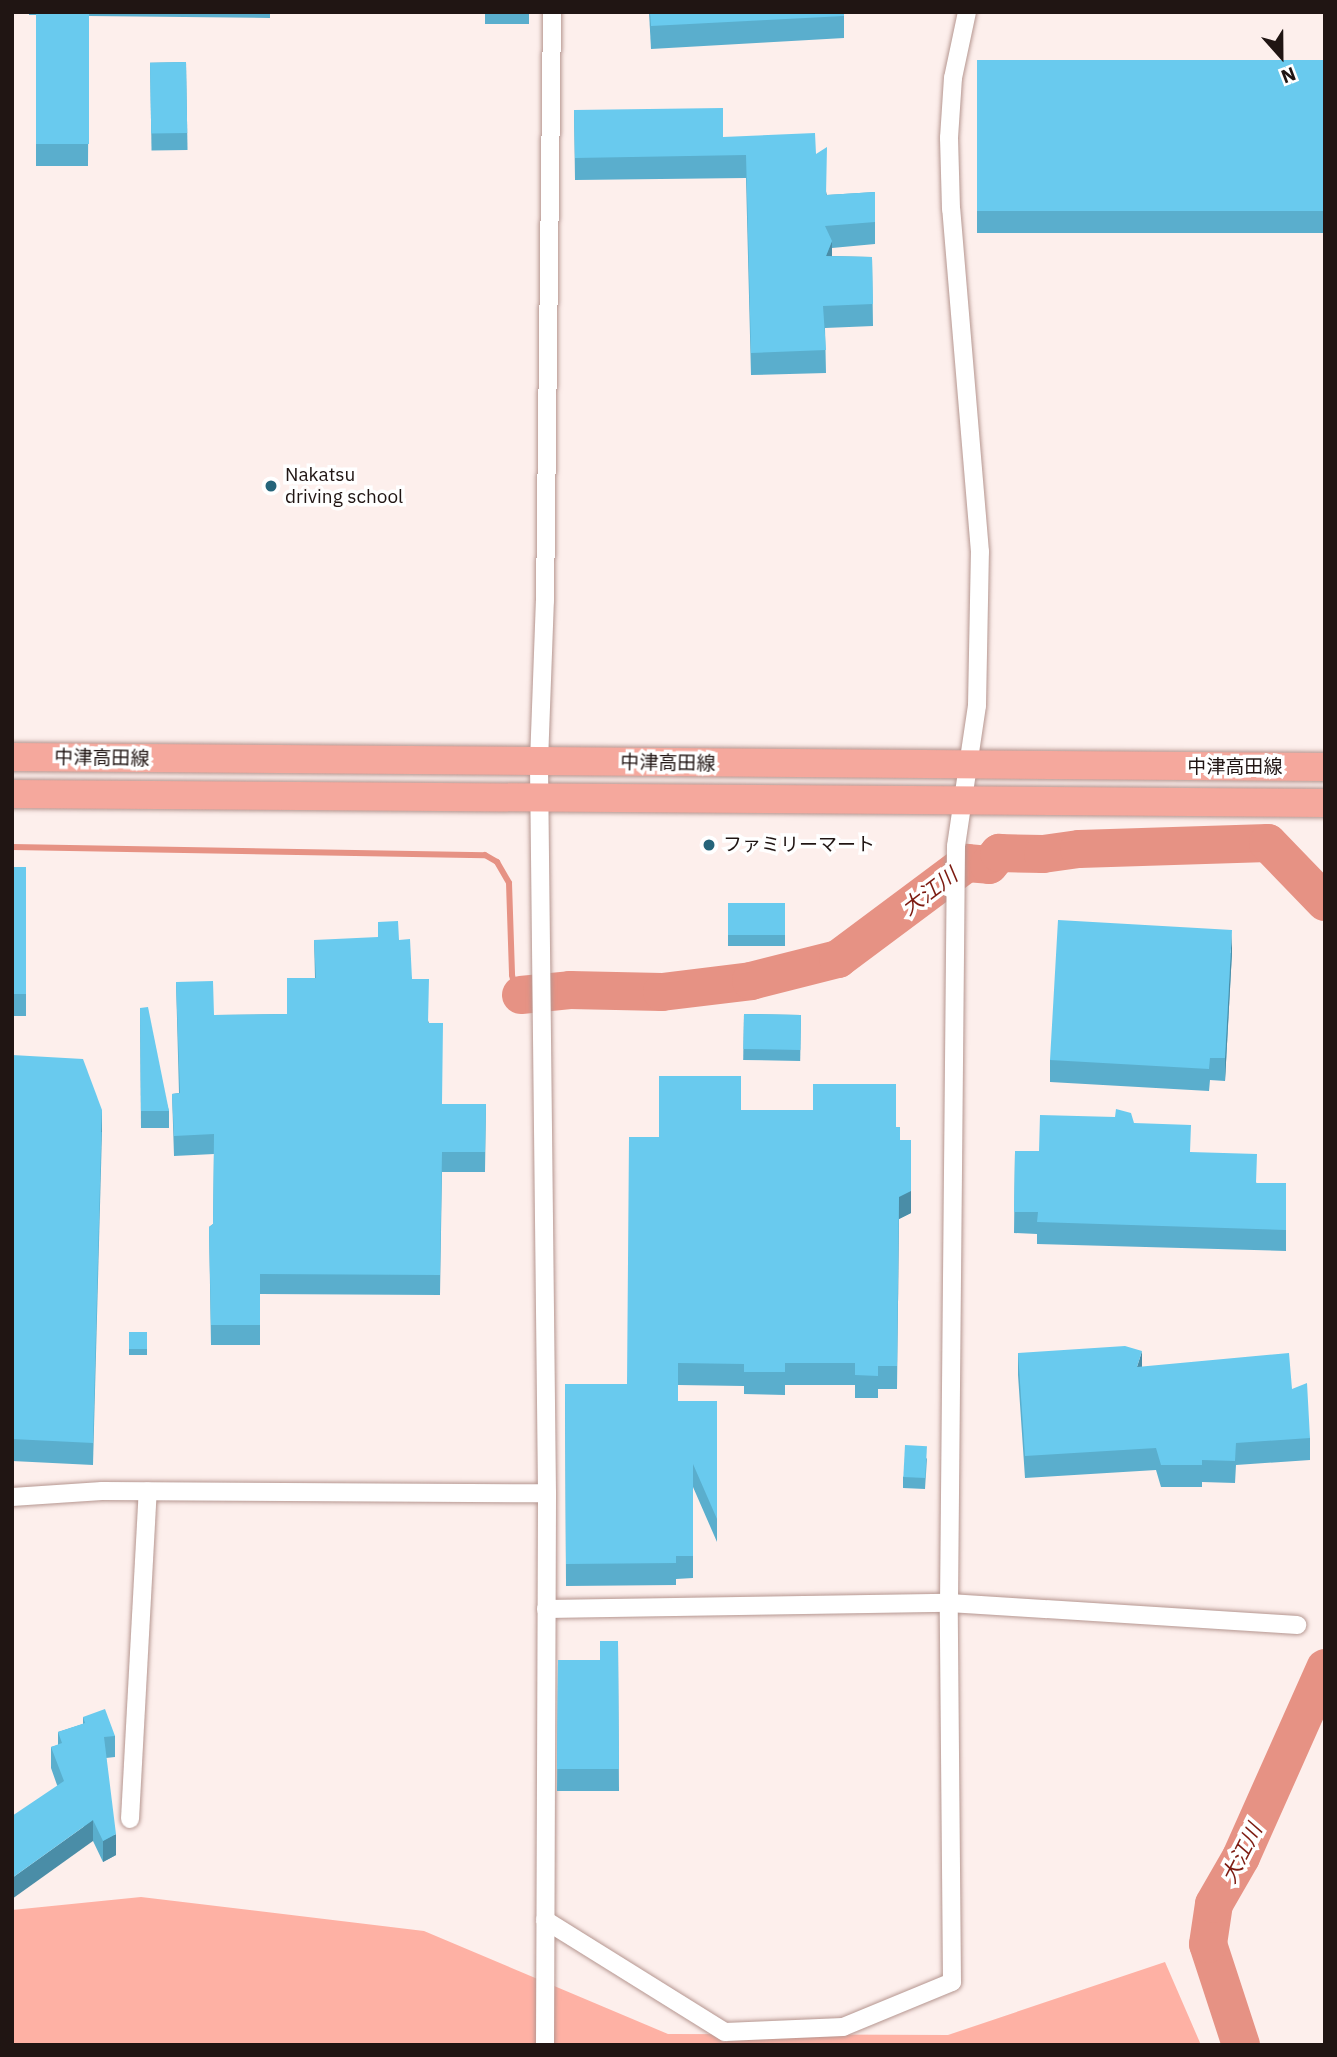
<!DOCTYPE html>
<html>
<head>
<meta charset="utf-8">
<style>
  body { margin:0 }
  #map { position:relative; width:1337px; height:2057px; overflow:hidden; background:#fdefec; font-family:"IBM Plex Sans","Noto Sans JP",sans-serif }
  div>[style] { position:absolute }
  .green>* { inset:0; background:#feb1a4 }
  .stream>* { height:6px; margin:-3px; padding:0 3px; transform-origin:3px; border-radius:3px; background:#e69284 }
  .river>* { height:38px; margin:-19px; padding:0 19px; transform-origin:19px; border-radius:19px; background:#e69284 }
  .roads { filter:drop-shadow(0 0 2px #b59690) drop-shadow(0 0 2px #b59690) }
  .street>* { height:18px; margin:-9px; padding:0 9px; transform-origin:9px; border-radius:9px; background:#fff }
  .primary>* { height:28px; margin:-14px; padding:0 14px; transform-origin:14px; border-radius:14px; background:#f5a89d }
  .wall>* { inset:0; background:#5aaecd; transform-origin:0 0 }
  .shaded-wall>* { inset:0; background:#4a8da7; transform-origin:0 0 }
  .building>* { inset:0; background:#69caee; transform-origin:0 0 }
  .dots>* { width:19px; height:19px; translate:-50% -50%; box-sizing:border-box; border:4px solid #fff; border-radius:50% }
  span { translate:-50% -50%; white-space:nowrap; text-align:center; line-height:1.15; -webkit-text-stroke:7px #fff; paint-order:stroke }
  .poi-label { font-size:19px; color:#201513 }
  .left { translate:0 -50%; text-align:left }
  .street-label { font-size:19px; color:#201513 }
  .water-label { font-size:21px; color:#7d1b11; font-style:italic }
  .frame { position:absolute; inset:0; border:14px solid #201513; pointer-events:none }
  .north { position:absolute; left:1246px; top:21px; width:70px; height:70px; -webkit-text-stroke:5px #fff; paint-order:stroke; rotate:159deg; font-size:19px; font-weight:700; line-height:28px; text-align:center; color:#201513 }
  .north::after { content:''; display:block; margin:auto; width:24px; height:32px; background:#201513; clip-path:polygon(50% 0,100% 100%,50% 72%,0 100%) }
</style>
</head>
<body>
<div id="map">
  <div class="green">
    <div style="clip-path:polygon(141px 1897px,424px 1931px,668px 2034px,948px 2035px,1165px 1962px,1201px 2045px,12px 2045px,12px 1910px)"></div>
  </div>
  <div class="stream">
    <div style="left:12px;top:847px;width:473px;rotate:1deg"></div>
    <div style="left:485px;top:855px;width:14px;rotate:30deg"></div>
    <div style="left:497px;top:862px;width:24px;rotate:60deg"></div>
    <div style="left:509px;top:883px;width:92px;rotate:88.1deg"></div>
    <div style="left:512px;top:975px;width:13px;rotate:77deg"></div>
    <div style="left:515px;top:988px;width:9px;rotate:49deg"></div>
  </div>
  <div class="river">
    <div style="left:521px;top:995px;width:49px;rotate:-5.8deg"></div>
    <div style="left:570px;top:990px;width:92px;rotate:1.2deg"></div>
    <div style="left:662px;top:992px;width:90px;rotate:-7deg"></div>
    <div style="left:751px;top:981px;width:90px;rotate:-14.2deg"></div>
    <div style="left:838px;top:959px;width:161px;rotate:-36.7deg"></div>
    <div style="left:967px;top:863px;width:22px;rotate:5deg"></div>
    <div style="left:989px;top:865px;width:16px;rotate:-50deg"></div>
    <div style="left:999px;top:853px;width:44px;rotate:1.3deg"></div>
    <div style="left:1043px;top:854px;width:36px;rotate:-8deg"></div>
    <div style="left:1079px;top:849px;width:189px;rotate:-1.8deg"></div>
    <div style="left:1268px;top:843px;width:82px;rotate:46deg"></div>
    <div style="left:1241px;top:2045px;width:106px;rotate:-108.1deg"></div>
    <div style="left:1208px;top:1944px;width:40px;rotate:-81.5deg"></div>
    <div style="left:1214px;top:1904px;width:54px;rotate:-60.1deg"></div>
    <div style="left:1241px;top:1857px;width:207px;rotate:-66deg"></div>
  </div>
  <div class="roads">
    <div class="street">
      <div style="left:12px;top:1497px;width:90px;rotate:-3.8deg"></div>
      <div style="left:102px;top:1491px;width:445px;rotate:0.3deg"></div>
      <div style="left:546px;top:1609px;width:403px;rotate:-0.9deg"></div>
      <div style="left:949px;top:1603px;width:349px;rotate:3.6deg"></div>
      <div style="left:130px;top:1819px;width:328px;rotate:-86.9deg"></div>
      <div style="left:545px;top:1920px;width:212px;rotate:31.9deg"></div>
      <div style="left:725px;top:2032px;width:118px;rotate:-2.4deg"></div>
      <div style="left:843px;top:2027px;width:118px;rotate:-22.4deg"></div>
      <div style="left:952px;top:1982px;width:379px;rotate:-90.5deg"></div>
      <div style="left:949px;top:1603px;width:757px;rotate:-89.47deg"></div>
      <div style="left:956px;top:846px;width:143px;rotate:-81.5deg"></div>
      <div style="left:977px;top:705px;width:153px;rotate:-88.9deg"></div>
      <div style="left:980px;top:552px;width:344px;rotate:-94.8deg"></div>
      <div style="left:951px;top:209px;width:71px;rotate:-91.6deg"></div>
      <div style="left:949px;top:138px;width:60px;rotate:-86.2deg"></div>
      <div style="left:953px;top:78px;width:67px;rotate:-78deg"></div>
      <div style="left:545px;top:2045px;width:552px;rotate:-89.79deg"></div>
      <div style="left:547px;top:1493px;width:731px;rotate:-90.63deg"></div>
      <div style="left:539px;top:762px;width:161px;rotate:-87.9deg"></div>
      <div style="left:545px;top:601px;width:589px;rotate:-89.32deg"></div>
    </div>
    <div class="primary">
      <div style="left:12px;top:757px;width:1313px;rotate:0.44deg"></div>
      <div style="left:12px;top:794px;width:1313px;rotate:0.39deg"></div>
    </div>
  </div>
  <div class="wall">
    <div style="clip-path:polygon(29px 12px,270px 12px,270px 18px,89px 16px,88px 166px,36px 166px,36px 15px,29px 15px)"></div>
    <div style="left:485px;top:12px;width:44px;height:12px"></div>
    <div style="clip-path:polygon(649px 12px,844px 12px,844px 38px,651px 49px)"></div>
    <div style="left:1325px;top:60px;width:173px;height:348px;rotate:90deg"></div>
    <div style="left:186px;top:62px;width:88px;height:36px;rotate:89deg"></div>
    <div style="clip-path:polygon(574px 110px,816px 154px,827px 195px,875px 192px,875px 244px,832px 248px,832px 256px,872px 257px,873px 326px,825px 328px,826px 373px,751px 375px,746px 178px,575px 180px)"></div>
    <div style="left:12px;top:867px;width:14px;height:149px"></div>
    <div style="left:728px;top:903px;width:57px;height:43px"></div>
    <div style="clip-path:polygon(314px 940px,399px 940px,412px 979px,429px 1023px,442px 1104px,486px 1104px,485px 1172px,442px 1172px,440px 1295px,260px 1294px,260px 1345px,211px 1345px,209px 1227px,213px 1224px,214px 1154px,174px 1156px,172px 1094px,179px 1093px,176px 982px,214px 1015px,287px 1014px,315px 978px)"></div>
    <div style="clip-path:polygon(1232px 952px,1225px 1081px,1210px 1080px,1209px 1091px,1050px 1082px,1050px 1060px)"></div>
    <div style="clip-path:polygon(140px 1008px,169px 1111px,169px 1128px,141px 1128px)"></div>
    <div style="left:744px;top:1014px;width:57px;height:46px;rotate:1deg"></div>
    <div style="clip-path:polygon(12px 1055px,102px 1132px,93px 1465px,12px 1461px)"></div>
    <div style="clip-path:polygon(741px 1110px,896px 1127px,900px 1140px,911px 1213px,899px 1219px,897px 1389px,878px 1389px,878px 1398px,855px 1398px,855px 1385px,785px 1385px,785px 1395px,744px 1394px,744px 1386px,678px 1385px,678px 1401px,717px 1401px,717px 1542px,693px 1487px,693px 1578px,676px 1579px,676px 1585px,566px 1586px,565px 1384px,627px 1384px,659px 1137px)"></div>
    <div style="clip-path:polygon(1134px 1123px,1190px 1152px,1257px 1183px,1286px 1183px,1286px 1251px,1037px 1244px,1037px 1234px,1014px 1233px,1015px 1151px,1039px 1151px)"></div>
    <div style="left:129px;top:1332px;width:18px;height:23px"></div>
    <div style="clip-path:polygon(1018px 1353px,1142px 1367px,1310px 1438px,1310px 1460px,1236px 1465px,1235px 1483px,1202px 1482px,1202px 1487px,1161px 1487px,1156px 1470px,1025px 1478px,1018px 1375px)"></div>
    <div style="clip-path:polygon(927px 1458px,925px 1489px,903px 1488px,903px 1477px)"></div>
    <div style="clip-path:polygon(618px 1641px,619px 1791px,557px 1791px,558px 1660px,600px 1660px)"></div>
    <div style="clip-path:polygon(83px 1717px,115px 1736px,115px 1757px,106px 1758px,116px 1855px,103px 1862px,93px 1841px,57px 1785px,51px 1768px,51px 1747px,58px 1745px,58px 1732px,83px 1724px)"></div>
  </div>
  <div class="shaded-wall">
    <div style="clip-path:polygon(832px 241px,832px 263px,826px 256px)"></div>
    <div style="clip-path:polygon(1232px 930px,1232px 952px,1225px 1081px,1225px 1058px)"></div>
    <div style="left:102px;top:1110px;width:22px;height:333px;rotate:90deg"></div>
    <div style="clip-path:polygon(911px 1140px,911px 1213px,899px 1219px,897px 1389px,899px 1197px)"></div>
    <div style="clip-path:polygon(1142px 1351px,1142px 1373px,1137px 1367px)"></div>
    <div style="clip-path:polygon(93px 1820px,93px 1841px,12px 1899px,12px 1878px)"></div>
    <div style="clip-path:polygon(116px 1834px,116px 1855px,103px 1862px,103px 1841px)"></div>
  </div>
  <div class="building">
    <div style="left:36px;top:12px;width:53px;height:132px"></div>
    <div style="left:485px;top:12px;width:44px;height:1px"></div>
    <div style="clip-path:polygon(650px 12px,844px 12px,844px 16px,651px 26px)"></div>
    <div style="left:1325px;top:60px;width:151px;height:348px;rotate:90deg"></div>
    <div style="left:186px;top:62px;width:71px;height:36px;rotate:89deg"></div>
    <div style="clip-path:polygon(723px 108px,723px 137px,815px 133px,816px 154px,827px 147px,826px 195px,875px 192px,875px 222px,825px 226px,832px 241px,826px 256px,872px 257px,873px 304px,823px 306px,826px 350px,751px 353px,746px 155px,575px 158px,574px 110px)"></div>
    <div style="left:12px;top:867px;width:14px;height:127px"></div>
    <div style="left:728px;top:903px;width:57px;height:32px"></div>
    <div style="clip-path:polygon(1058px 920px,1232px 930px,1225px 1058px,1210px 1058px,1209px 1069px,1050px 1060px)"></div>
    <div style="clip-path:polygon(398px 921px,399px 940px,410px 939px,412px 979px,429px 979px,428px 1023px,443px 1023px,442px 1104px,486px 1104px,485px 1152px,442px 1152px,440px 1275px,260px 1274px,260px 1325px,211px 1325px,209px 1227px,213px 1224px,214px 1134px,174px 1136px,172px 1094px,180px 1093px,176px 982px,213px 981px,214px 1015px,287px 1014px,287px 978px,316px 978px,314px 940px,378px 937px,378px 922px)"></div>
    <div style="clip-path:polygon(148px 1007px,169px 1111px,141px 1111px,140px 1008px)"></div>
    <div style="left:744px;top:1014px;width:57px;height:35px;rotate:1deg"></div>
    <div style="clip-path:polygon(12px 1055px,83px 1059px,102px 1110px,93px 1443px,12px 1439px)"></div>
    <div style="clip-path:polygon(659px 1076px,741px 1076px,741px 1110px,813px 1110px,813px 1084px,896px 1084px,896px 1127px,900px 1127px,900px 1140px,911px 1140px,911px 1191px,899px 1197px,897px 1366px,878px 1366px,878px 1376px,855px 1375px,855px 1363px,785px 1363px,785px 1372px,744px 1372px,744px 1364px,678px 1363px,678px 1401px,717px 1401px,717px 1519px,693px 1464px,693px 1556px,676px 1556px,676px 1563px,566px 1564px,565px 1384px,627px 1384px,629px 1137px,659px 1137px)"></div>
    <div style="clip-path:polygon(1116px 1109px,1131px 1113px,1134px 1123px,1191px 1125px,1190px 1152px,1257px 1154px,1256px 1183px,1286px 1183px,1286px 1230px,1037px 1222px,1038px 1212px,1014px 1212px,1015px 1151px,1039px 1151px,1040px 1115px,1115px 1117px)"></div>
    <div style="left:129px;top:1332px;width:18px;height:17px"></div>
    <div style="clip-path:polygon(1125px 1346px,1142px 1351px,1137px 1367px,1289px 1353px,1292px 1389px,1307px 1383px,1310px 1438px,1236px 1443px,1235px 1461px,1202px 1460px,1202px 1465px,1161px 1465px,1156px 1448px,1025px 1456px,1018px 1353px)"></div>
    <div style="left:905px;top:1445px;width:22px;height:32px;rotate:3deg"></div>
    <div style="clip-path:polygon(600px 1641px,618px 1641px,619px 1769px,557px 1769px,558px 1660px,600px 1660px)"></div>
    <div style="clip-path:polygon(105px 1709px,115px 1736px,104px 1737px,116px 1834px,103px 1841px,93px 1820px,12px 1878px,12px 1816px,64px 1781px,51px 1747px,62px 1743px,58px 1732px,85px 1723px,83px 1717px)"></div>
  </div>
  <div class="dots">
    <div style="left:271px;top:486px;background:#25647a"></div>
    <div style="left:709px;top:845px;background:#25647a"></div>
  </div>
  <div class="poi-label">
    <span class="left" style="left:285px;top:486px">Nakatsu<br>driving school</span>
    <span class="left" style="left:723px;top:845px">ファミリーマート</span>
  </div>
  <div class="street-label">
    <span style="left:102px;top:758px;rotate:1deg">中津高田線</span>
    <span style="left:668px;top:763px;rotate:1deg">中津高田線</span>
    <span style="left:1235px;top:767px">中津高田線</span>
  </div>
  <div class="water-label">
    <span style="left:929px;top:891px;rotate:-37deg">大江川</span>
    <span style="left:1241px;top:1853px;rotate:-63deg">大江川</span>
  </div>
  <div class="frame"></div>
  <div class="north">N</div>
</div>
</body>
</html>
